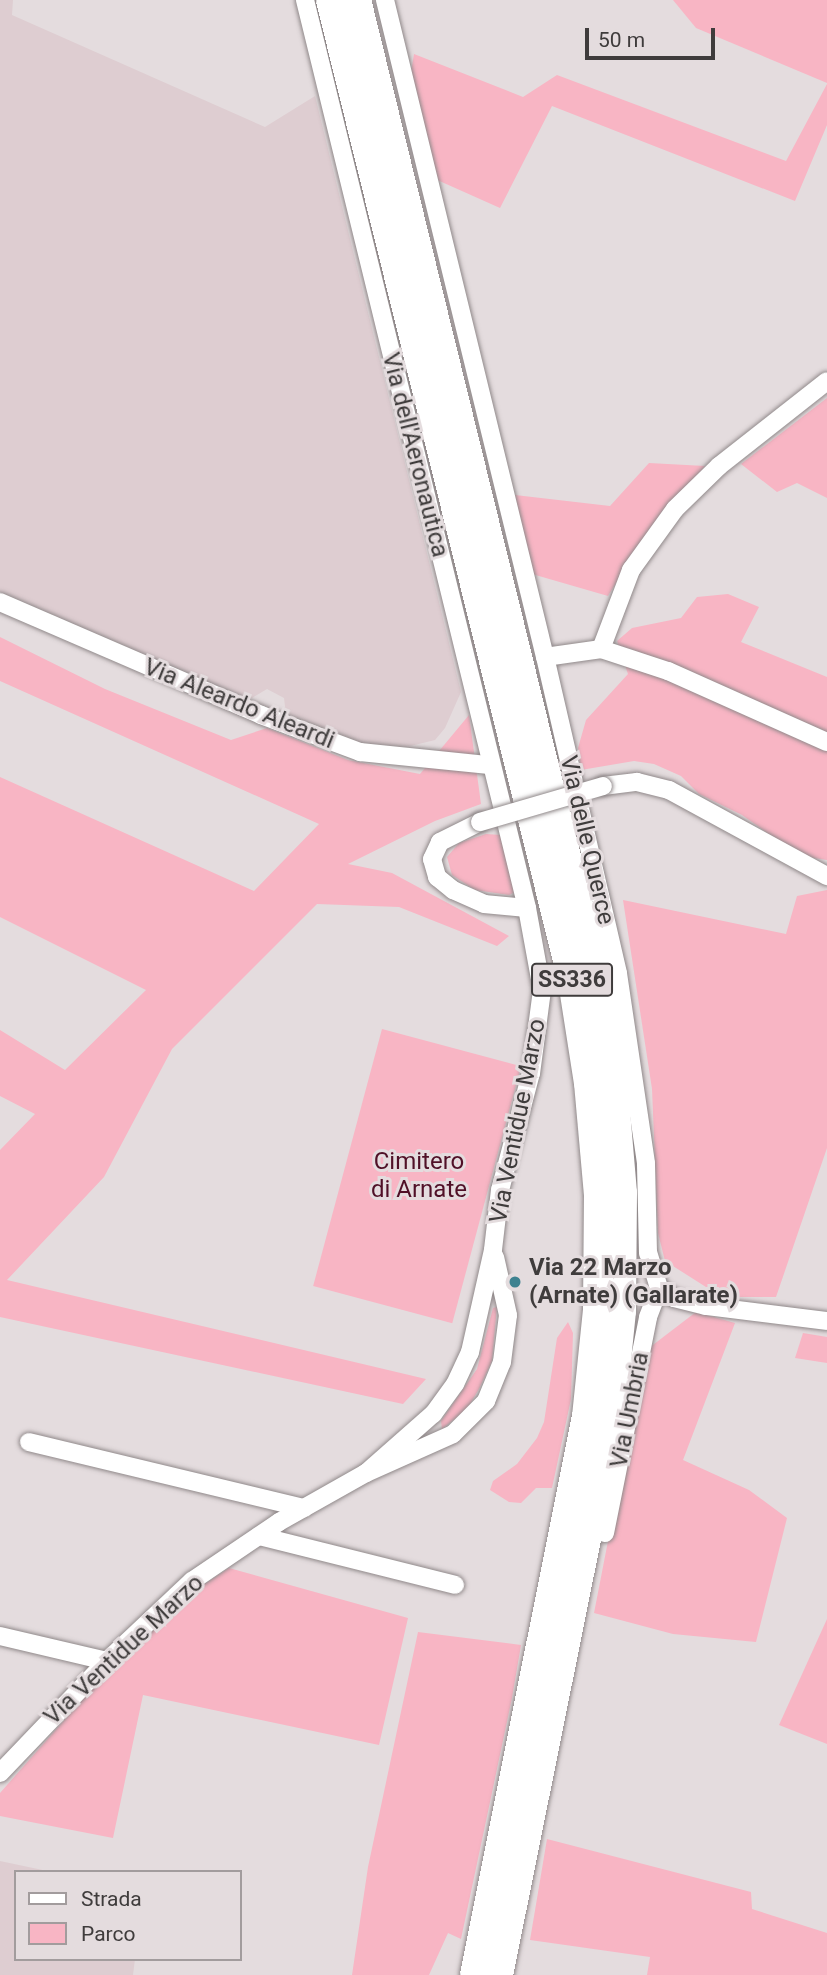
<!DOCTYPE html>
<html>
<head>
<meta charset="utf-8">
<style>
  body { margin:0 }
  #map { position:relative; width:827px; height:1975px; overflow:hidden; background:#e4dcde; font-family:Roboto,sans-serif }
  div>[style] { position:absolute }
  .built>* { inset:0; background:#decdd1 }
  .green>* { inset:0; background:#f8b5c4; transform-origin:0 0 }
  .roads { filter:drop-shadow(0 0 2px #90898a) drop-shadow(0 0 2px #90898a) }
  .minor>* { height:18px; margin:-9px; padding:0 9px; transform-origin:9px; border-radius:9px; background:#fff }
  .trunk>* { height:30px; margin:-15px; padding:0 15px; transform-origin:15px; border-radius:15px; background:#fff }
  .bridges { filter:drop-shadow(0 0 2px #90898a) drop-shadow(0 0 2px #90898a) }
  .minor-bridge>* { height:18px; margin:-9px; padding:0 9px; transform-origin:9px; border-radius:9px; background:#fff }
  .dots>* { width:19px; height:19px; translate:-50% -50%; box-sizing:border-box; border:4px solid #e4dcde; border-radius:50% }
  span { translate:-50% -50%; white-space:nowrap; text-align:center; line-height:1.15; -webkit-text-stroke:6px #e4dcde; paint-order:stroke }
  .shield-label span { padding:2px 5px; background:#e4dcde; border:2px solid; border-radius:5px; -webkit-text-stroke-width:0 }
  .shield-label { font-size:23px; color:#3f3c3c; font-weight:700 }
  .street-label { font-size:24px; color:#3f3c3c }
  .park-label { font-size:24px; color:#501027 }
  .poi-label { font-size:24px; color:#3f3c3c; font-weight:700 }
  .left { translate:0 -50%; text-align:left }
  .legend { position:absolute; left:14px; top:1870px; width:228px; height:91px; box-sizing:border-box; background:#e4dcde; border:2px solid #a29c9d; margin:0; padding:9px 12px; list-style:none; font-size:21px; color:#3f3c3c }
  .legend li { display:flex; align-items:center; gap:14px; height:35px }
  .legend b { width:35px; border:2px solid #a29c9d }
  .scale { position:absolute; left:585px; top:28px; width:130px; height:32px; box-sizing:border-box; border:4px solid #3f3c3c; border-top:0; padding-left:9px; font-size:21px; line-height:24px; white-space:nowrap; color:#3f3c3c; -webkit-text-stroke:5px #e4dcde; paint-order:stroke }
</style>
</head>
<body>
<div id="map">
  <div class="built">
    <div style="clip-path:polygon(0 0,13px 0,12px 15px,265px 127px,315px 96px,461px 692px,445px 728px,435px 740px,394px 750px,364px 747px,286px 715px,284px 698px,267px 689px,247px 701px,0 592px)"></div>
    <div style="clip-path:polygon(0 1861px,52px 1872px,16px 1872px,16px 1959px,135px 1959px,133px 1975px,0 1975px)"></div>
  </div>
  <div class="green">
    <div style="clip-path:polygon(673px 0,827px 0,827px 83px,696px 28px)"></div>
    <div style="clip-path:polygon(414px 54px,523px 97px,557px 75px,786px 161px,827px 84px,827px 125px,795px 201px,552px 106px,500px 208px,435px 179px,410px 78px)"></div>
    <div style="clip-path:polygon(827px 398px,827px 498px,797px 483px,777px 492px,741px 464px)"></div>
    <div style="clip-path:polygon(649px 463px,705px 466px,642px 541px,608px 596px,532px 574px,515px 495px,610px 506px)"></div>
    <div style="clip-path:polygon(728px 594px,759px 607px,741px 642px,827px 677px,827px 860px,800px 856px,742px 815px,699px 794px,681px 776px,654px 764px,634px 761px,581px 770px,578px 748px,586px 720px,628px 674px,617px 641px,632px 628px,681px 618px,697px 597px)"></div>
    <div style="clip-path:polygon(0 637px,105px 689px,231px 740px,267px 728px,348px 760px,420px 774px,469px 715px,481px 804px,435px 821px,348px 864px,392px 873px,509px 936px,497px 946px,399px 907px,317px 904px,172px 1049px,104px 1177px,7px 1280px,426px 1379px,403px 1404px,0 1317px,0 1150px,35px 1114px,0 1096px,0 1030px,65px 1070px,146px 990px,0 917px,0 777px,254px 891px,319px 824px,0 681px)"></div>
    <div style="clip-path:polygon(486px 834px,501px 835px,515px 892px,509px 895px,475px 890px,452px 875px,447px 857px,459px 843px)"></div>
    <div style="clip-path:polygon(827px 890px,827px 1148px,776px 1297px,734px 1297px,706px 1287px,665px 1261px,658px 1233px,652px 1089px,623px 900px,786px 934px,797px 896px)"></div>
    <div style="left:382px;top:1029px;width:144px;height:266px;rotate:15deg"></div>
    <div style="clip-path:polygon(497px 1307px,492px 1361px,479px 1389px,467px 1409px,442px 1429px,441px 1421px,477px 1369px,493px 1308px)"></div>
    <div style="clip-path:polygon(696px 1312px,735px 1323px,683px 1460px,749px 1490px,787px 1518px,756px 1642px,673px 1634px,594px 1613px,645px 1351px)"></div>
    <div style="clip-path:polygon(568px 1322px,573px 1333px,571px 1399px,552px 1488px,536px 1488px,521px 1503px,509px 1502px,490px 1490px,493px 1481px,517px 1464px,537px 1438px,544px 1422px,557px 1338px)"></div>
    <div style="clip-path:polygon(803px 1333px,827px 1337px,827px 1363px,795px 1358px)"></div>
    <div style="clip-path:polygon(229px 1568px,408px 1618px,379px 1745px,143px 1695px,113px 1838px,0 1816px,0 1793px,97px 1683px,197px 1589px)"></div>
    <div style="clip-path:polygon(827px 1619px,827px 1744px,779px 1725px)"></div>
    <div style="clip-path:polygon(418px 1632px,521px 1645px,512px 1698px,461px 1939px,448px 1933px,429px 1975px,352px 1975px,368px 1867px)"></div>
    <div style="clip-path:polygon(547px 1839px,751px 1892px,752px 1909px,827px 1933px,827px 1975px,647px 1975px,650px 1957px,530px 1940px)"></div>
  </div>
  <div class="roads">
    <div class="minor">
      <div style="left:305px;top:0;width:935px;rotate:76.26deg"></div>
      <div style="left:527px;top:908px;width:83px;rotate:79.6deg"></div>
      <div style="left:542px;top:990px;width:84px;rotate:97.5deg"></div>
      <div style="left:531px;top:1073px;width:121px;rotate:104.8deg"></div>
      <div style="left:500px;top:1190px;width:60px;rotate:96.7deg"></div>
      <div style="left:493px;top:1250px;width:105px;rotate:102.7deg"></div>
      <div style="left:470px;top:1352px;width:35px;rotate:115deg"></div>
      <div style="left:455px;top:1384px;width:37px;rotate:126deg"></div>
      <div style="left:433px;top:1414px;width:89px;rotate:138.6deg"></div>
      <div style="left:385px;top:0;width:676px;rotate:76.31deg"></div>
      <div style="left:0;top:602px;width:284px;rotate:23.4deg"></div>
      <div style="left:261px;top:715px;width:106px;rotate:20.5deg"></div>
      <div style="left:360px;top:752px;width:130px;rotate:5.8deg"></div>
      <div style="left:601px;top:649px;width:85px;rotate:-69.2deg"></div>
      <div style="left:631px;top:570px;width:75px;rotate:-54.2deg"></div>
      <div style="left:675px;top:509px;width:62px;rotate:-44.3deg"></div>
      <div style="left:719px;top:466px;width:137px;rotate:-38.2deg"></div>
      <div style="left:603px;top:786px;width:34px;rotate:-7deg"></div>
      <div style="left:637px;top:782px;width:33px;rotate:14deg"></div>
      <div style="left:669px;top:790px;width:180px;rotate:28.6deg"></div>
      <div style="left:480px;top:822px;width:45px;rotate:153.4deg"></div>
      <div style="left:440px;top:842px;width:19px;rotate:115deg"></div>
      <div style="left:432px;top:859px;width:19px;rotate:74deg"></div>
      <div style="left:437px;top:877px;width:21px;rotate:39deg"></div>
      <div style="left:453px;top:890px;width:34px;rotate:24deg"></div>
      <div style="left:484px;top:904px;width:43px;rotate:5.3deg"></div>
      <div style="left:659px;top:1288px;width:37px;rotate:-107deg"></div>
      <div style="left:648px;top:1253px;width:90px;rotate:-91.3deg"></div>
      <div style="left:646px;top:1163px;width:192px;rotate:-98.4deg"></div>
      <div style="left:618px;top:973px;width:324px;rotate:-103deg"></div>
      <div style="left:545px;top:657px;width:57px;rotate:-8.1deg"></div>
      <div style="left:601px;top:649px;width:71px;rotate:18.2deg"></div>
      <div style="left:668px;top:671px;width:174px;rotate:24.1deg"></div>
      <div style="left:659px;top:1288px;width:18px;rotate:34deg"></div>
      <div style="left:674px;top:1298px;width:33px;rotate:14deg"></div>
      <div style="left:706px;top:1306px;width:122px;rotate:7.1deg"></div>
      <div style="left:29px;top:1442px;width:283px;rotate:13.5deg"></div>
      <div style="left:605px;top:1533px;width:220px;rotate:-78.7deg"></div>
      <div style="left:648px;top:1317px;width:31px;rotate:-69deg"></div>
      <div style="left:259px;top:1536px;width:202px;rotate:14deg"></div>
      <div style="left:0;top:1636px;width:110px;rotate:13.2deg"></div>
      <div style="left:0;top:1773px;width:155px;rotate:-46.3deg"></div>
      <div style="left:107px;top:1661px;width:117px;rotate:-43.3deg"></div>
      <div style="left:192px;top:1581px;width:105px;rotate:-34.1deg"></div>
      <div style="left:279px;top:1522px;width:100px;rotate:-29.4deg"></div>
      <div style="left:366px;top:1473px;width:95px;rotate:-24.1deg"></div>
      <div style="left:453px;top:1434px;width:47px;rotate:-45deg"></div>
      <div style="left:486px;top:1401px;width:42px;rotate:-67.7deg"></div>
      <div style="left:502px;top:1362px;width:47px;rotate:-82.7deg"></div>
      <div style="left:508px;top:1315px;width:59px;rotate:-102.6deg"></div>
    </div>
    <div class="trunk">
      <div style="left:331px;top:0;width:1010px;rotate:76.14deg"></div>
      <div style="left:573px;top:981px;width:103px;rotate:81.1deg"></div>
      <div style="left:589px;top:1083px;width:112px;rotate:84.9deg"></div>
      <div style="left:599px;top:1195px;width:115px;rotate:90.5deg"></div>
      <div style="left:598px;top:1310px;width:107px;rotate:95.9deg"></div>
      <div style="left:587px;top:1416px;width:570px;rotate:101.33deg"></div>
      <div style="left:356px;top:0;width:1004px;rotate:76.23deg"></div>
      <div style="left:595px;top:975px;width:102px;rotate:80.4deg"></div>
      <div style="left:612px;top:1076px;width:117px;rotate:85.1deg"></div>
      <div style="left:622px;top:1193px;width:118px;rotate:90.5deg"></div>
      <div style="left:621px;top:1311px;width:110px;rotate:95.8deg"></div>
      <div style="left:610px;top:1420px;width:566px;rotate:101.41deg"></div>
    </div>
  </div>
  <div class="bridges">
    <div class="minor-bridge">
      <div style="left:480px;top:822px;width:128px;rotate:-16.3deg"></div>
    </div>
  </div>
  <div class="dots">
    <div style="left:515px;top:1282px;background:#3e8290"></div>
  </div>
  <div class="shield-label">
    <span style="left:572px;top:980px">SS336</span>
  </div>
  <div class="street-label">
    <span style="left:415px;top:455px;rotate:76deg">Via dell'Aeronautica</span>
    <span style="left:239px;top:704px;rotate:22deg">Via Aleardo Aleardi</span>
    <span style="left:587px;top:840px;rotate:77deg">Via delle Querce</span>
    <span style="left:518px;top:1121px;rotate:-79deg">Via Ventidue Marzo</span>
    <span style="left:630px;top:1410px;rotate:-79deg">Via Umbria</span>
    <span style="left:124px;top:1650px;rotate:-43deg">Via Ventidue Marzo</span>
  </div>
  <div class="park-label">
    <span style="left:419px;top:1176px">Cimitero<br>di Arnate</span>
  </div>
  <div class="poi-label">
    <span class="left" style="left:529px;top:1282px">Via 22 Marzo<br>(Arnate) (Gallarate)</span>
  </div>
  <ul class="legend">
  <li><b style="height:9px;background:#fff"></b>Strada</li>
  <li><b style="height:19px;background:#f8b5c4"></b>Parco</li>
  </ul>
  <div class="scale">50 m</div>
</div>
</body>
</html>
